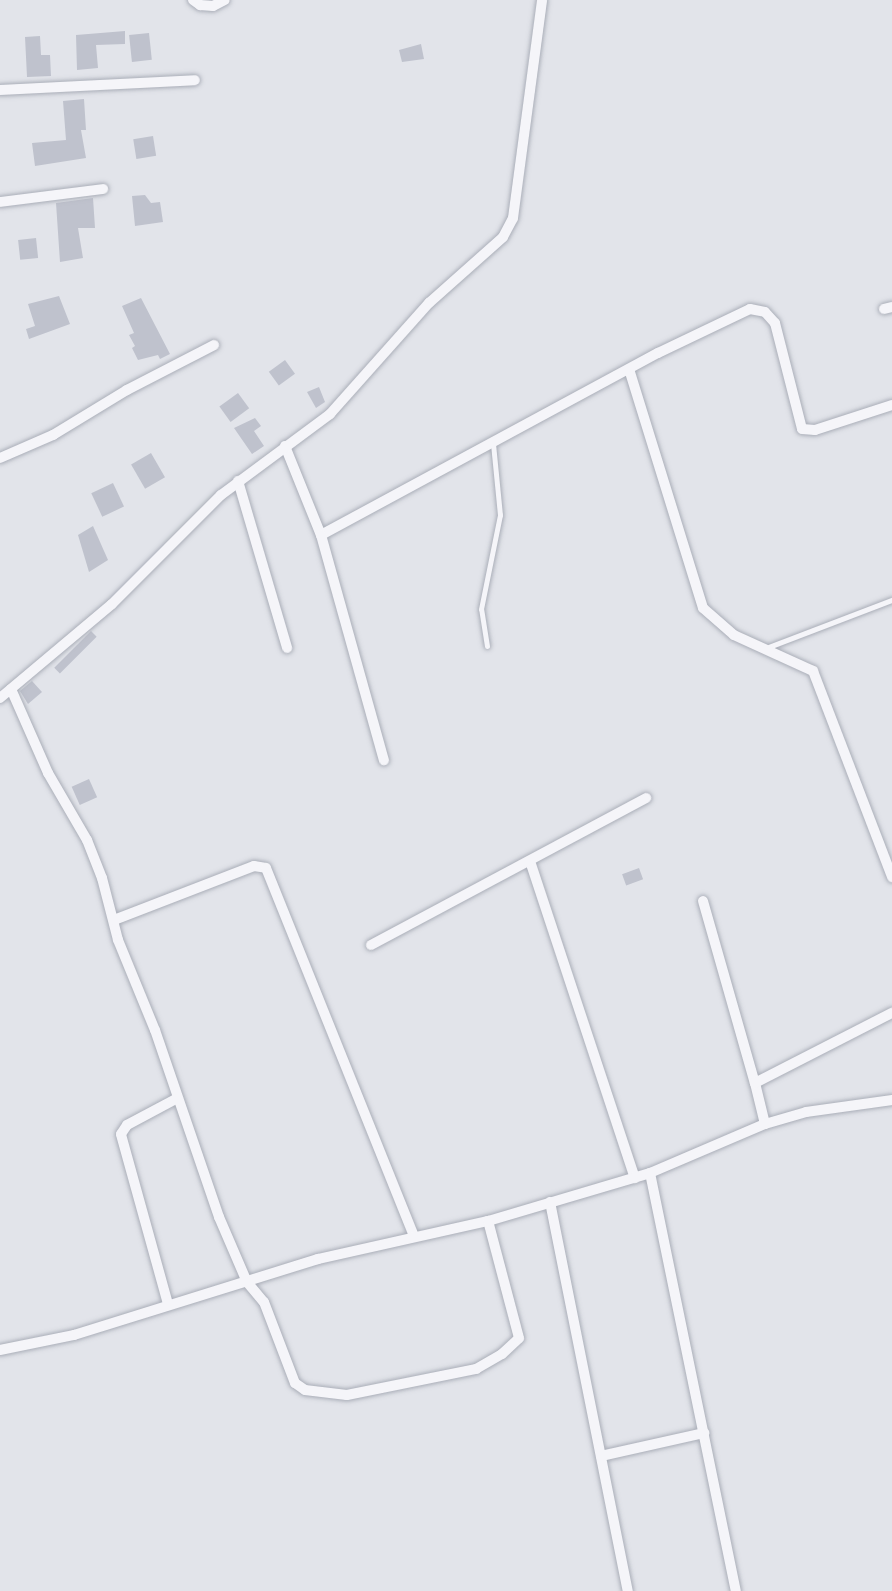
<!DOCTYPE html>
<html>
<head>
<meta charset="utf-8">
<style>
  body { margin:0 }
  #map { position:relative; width:892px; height:1591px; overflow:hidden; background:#e2e4ea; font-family:"Fira Sans Condensed",sans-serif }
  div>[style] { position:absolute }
  .building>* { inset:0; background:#bfc2cd; transform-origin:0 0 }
  .roads { filter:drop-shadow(0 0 2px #aaaeb8) drop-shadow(0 0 2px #aaaeb8) }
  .lane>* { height:5px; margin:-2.5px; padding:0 2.5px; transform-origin:2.5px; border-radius:2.5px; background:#f5f5f9 }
  .street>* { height:10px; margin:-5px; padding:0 5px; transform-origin:5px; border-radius:5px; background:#f5f5f9 }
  span { translate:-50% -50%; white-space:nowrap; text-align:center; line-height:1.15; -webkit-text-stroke:5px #f2f3f8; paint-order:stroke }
</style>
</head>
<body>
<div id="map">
  <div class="building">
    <div style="clip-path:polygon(125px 31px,125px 44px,96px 45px,98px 68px,77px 70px,76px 35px)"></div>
    <div style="left:149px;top:33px;width:27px;height:20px;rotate:84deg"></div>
    <div style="clip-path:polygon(40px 36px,41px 55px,50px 55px,51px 76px,27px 77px,25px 37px)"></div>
    <div style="clip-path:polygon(421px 44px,424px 59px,402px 62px,399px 50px)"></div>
    <div style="clip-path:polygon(84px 99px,86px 130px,81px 130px,86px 158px,35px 166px,32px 143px,66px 140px,63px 101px)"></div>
    <div style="left:153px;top:136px;width:20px;height:20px;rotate:81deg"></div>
    <div style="clip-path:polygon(145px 195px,151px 203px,160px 202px,163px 222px,135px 226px,132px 196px)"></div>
    <div style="clip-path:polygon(93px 198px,95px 228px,78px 228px,83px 258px,60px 262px,56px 203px)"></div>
    <div style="left:36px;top:238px;width:20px;height:18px;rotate:84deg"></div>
    <div style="clip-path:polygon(59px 296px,70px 324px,29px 339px,26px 329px,35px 326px,28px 304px)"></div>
    <div style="clip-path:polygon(141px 298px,170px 354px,160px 359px,158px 355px,138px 360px,132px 348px,135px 346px,129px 335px,134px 333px,122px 306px)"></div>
    <div style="left:285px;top:360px;width:17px;height:20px;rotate:54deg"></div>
    <div style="clip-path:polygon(319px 387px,325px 402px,316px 408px,307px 392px)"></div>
    <div style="left:238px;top:393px;width:19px;height:23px;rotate:54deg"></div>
    <div style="clip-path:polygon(255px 418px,261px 426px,254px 431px,264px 446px,252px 454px,234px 428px)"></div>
    <div style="left:151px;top:453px;width:28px;height:23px;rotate:60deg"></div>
    <div style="left:113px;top:483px;width:26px;height:24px;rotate:65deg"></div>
    <div style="clip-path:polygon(93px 526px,108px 560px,89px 572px,78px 535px)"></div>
    <div style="left:91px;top:631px;width:8px;height:52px;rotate:45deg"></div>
    <div style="clip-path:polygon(32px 681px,42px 692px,28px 704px,20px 691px)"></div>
    <div style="left:89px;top:779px;width:20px;height:19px;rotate:66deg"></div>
    <div style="left:639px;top:868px;width:12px;height:18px;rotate:70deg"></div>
  </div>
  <div class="roads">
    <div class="lane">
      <div style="left:487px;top:646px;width:37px;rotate:-99deg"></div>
      <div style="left:481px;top:609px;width:96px;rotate:-78.6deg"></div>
      <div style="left:500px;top:515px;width:72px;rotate:-95.6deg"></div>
      <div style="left:766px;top:648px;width:135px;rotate:-20.9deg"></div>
    </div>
    <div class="street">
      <div style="left:193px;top:0;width:9px;rotate:36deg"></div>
      <div style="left:200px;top:5px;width:13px;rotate:4deg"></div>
      <div style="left:213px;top:6px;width:13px;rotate:-27deg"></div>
      <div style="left:0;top:90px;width:195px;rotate:-2.9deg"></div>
      <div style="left:0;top:202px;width:104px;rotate:-7.2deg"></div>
      <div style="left:884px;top:309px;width:8px;rotate:-14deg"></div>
      <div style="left:629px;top:369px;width:250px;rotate:72.8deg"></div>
      <div style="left:703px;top:608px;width:41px;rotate:41.1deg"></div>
      <div style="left:734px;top:635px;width:87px;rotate:24.5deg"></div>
      <div style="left:813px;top:671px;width:221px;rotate:69deg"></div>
      <div style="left:285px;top:446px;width:96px;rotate:68deg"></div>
      <div style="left:321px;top:535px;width:383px;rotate:-28.4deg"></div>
      <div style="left:658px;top:353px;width:102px;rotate:-25.6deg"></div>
      <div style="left:750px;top:309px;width:15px;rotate:11deg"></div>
      <div style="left:765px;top:312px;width:15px;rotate:48deg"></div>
      <div style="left:775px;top:323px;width:109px;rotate:75.7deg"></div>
      <div style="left:802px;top:429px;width:13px;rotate:4deg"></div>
      <div style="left:815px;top:430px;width:81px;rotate:-18deg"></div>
      <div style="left:0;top:458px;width:58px;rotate:-23.5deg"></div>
      <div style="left:53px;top:435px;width:87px;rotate:-31.3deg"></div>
      <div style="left:127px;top:390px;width:98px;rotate:-27.3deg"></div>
      <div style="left:238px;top:481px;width:174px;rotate:73.6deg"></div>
      <div style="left:321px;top:535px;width:234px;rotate:74.4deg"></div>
      <div style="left:11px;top:689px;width:92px;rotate:66.2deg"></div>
      <div style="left:48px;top:773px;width:78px;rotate:59.8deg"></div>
      <div style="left:87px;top:840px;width:41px;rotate:68.5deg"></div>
      <div style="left:102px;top:878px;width:64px;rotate:75.5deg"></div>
      <div style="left:118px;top:940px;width:97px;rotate:67.7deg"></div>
      <div style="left:155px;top:1030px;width:198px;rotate:71.1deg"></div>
      <div style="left:219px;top:1217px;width:71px;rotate:66.7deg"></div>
      <div style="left:247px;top:1282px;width:26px;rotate:50deg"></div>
      <div style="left:264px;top:1302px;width:87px;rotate:69.1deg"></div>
      <div style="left:295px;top:1383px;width:12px;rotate:35deg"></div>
      <div style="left:305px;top:1390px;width:42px;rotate:6.8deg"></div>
      <div style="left:347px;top:1395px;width:132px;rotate:-11.4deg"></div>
      <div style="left:476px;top:1369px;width:30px;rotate:-30deg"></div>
      <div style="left:502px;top:1354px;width:23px;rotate:-43deg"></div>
      <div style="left:519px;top:1338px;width:121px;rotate:-104.8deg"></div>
      <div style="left:0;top:698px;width:146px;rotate:-40deg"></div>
      <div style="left:112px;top:604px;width:154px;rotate:-45deg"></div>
      <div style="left:221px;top:495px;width:136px;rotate:-36.6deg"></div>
      <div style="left:330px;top:414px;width:149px;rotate:-48.3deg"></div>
      <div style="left:429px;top:303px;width:99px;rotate:-41.7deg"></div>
      <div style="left:503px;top:237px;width:21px;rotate:-62deg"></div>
      <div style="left:513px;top:218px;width:220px;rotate:-82.4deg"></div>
      <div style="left:530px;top:861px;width:334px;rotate:71.7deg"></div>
      <div style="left:703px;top:901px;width:189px;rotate:74.1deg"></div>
      <div style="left:114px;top:920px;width:150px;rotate:-21.1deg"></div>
      <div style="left:254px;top:866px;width:12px;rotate:9deg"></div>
      <div style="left:266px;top:868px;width:397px;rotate:68.1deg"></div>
      <div style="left:371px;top:945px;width:312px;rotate:-28.1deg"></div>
      <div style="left:765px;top:1124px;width:42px;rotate:-103.7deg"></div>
      <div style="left:755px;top:1083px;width:154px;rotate:-27.1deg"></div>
      <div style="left:650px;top:1173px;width:427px;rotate:78.4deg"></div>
      <div style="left:550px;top:1202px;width:397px;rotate:78.7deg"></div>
      <div style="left:168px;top:1304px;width:176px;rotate:-105.5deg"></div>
      <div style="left:121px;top:1134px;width:11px;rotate:-56deg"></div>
      <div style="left:127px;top:1125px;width:55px;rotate:-28deg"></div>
      <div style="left:0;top:1350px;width:76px;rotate:-11.5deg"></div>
      <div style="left:74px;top:1335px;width:256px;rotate:-17.3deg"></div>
      <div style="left:318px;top:1259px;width:174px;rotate:-12.6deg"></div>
      <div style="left:488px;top:1221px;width:169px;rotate:-16.5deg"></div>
      <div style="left:650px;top:1173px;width:125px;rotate:-23.1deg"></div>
      <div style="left:765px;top:1124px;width:43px;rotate:-16.3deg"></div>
      <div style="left:806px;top:1112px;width:87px;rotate:-7.9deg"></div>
      <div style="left:601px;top:1456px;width:106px;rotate:-12.6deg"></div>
    </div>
  </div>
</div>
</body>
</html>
